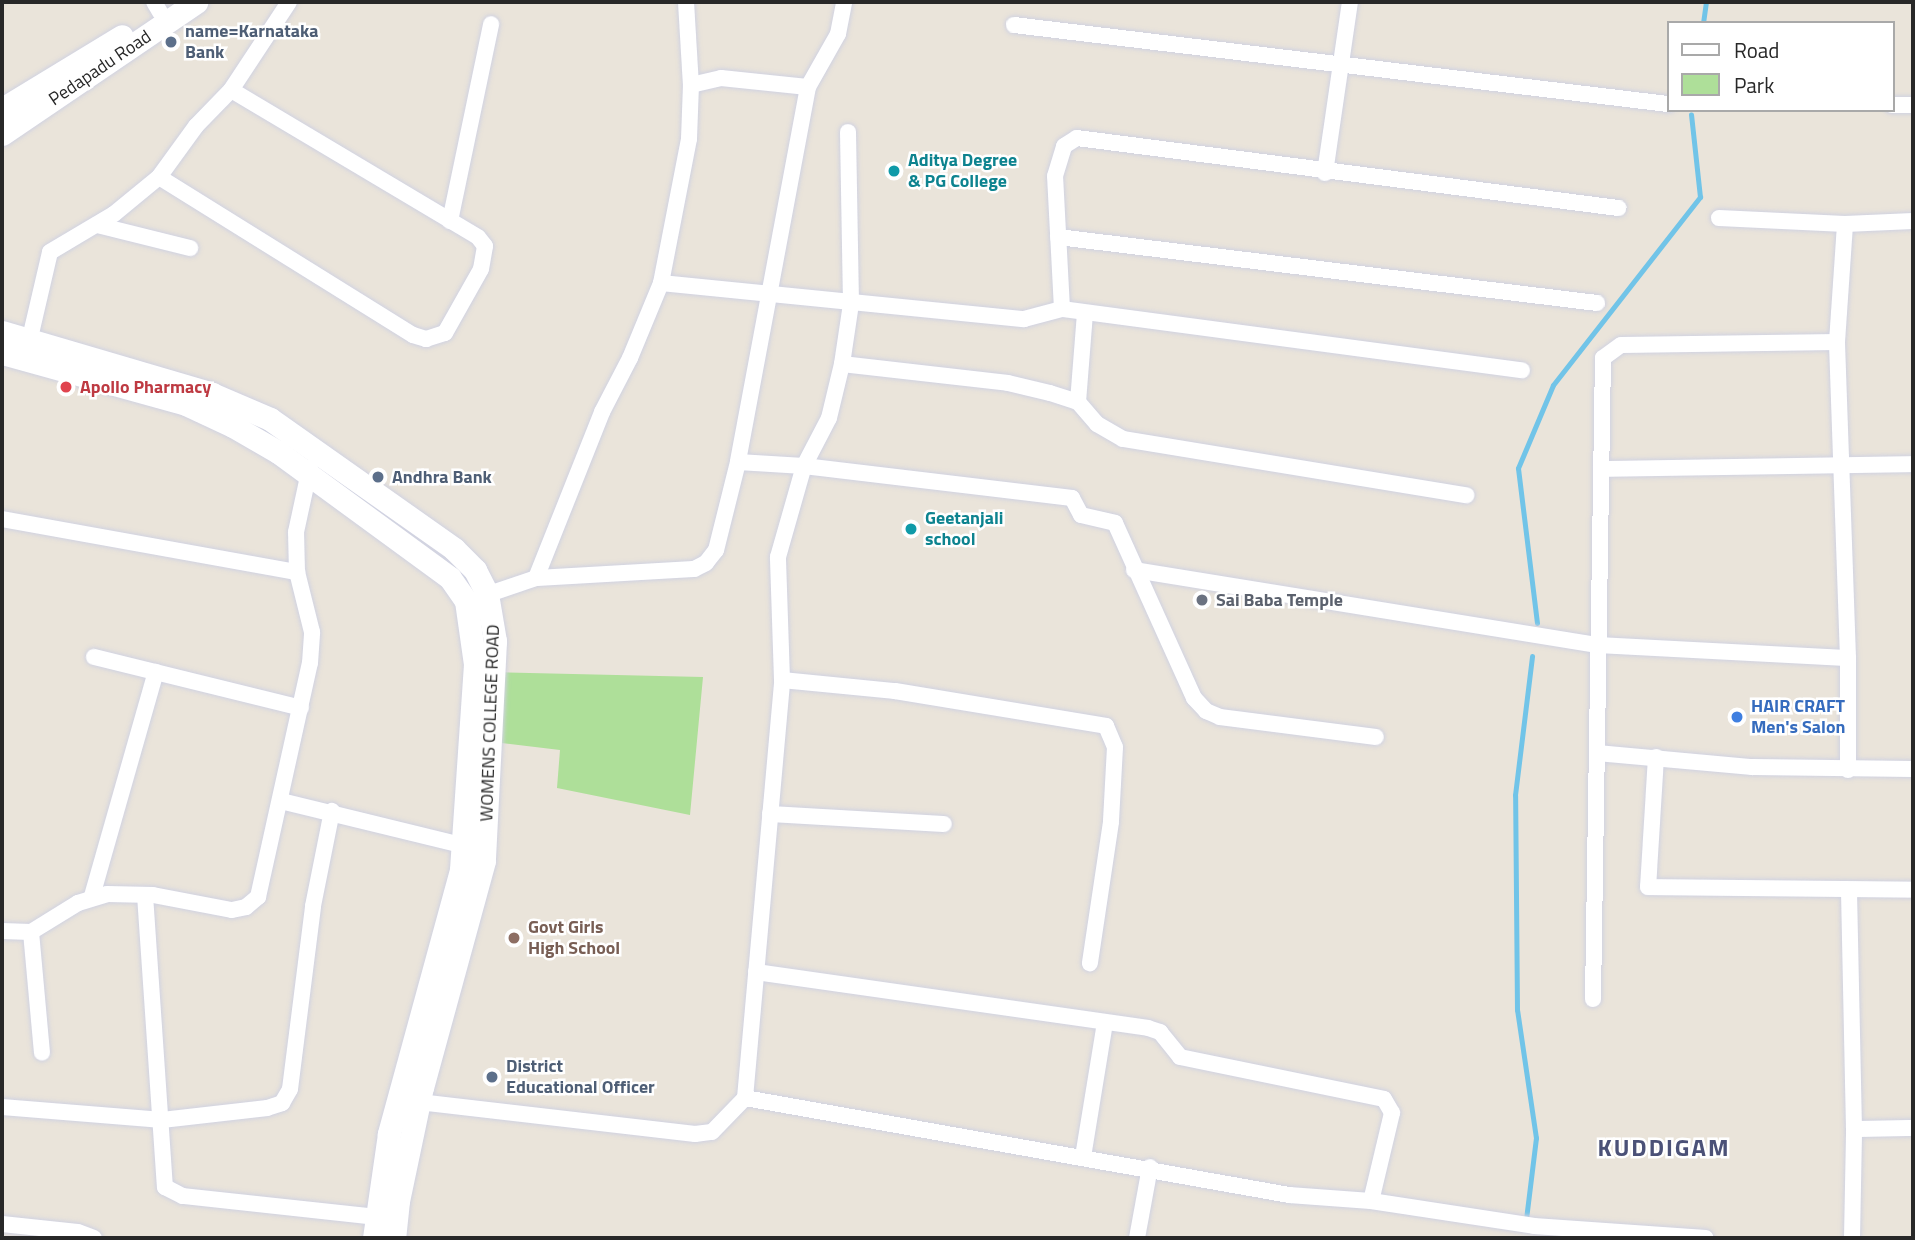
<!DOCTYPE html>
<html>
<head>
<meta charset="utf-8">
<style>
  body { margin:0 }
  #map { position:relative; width:1915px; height:1240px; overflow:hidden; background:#eae4da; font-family:"Titillium Web",sans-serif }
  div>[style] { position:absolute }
  .green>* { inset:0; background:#aedf99 }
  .stream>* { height:5px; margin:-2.5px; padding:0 2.5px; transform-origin:2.5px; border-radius:2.5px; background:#71c4e8 }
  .roads { filter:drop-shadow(0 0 2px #d0d2e1) drop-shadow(0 0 2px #d0d2e1) }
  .minor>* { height:16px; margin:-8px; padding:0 8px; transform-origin:8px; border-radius:8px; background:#fff }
  .secondary>* { height:23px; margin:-11.5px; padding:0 11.5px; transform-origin:11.5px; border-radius:11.5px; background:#fff }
  .dots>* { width:19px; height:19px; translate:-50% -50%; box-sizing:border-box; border:4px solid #fff; border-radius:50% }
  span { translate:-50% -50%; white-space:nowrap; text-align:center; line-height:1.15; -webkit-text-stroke:5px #fff; paint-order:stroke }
  .service-label { font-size:18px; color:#4e5e75; font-weight:700 }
  .left { translate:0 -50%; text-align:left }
  .street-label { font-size:18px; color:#282828 }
  .culture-label { font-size:18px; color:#0d838f; font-weight:700 }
  .health-label { font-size:18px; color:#be3a42; font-weight:700 }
  .worship-label { font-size:18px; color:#5b616d; font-weight:700 }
  .shop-label { font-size:18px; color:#366cbe; font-weight:700 }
  .education-label { font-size:18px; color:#785e54; font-weight:700 }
  .district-label { font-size:24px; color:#4b5177; font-weight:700; letter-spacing:2px }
  .frame { position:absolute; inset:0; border:4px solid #282828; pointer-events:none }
  .legend { position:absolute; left:1667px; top:21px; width:228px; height:91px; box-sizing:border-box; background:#fff; border:2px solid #a9a9a9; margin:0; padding:9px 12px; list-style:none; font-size:21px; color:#282828 }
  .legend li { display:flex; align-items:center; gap:14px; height:35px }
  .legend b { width:35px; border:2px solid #a9a9a9 }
</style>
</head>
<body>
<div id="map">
  <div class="green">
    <div style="clip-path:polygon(491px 672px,703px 677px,690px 815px,557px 788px,560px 750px,493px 742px)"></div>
  </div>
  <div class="stream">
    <div style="left:1703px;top:23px;width:21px;rotate:-82deg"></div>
    <div style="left:1537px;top:623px;width:156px;rotate:-97deg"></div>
    <div style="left:1518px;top:468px;width:90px;rotate:-67.1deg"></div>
    <div style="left:1553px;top:385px;width:239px;rotate:-52deg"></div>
    <div style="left:1700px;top:197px;width:83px;rotate:-96.2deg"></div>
    <div style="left:1526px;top:1219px;width:82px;rotate:-83deg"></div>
    <div style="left:1536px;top:1138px;width:129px;rotate:-98.4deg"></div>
    <div style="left:1517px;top:1010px;width:215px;rotate:-90.5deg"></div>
    <div style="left:1515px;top:795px;width:140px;rotate:-83deg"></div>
  </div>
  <div class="roads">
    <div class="minor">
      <div style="left:154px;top:2px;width:12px;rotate:59deg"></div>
      <div style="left:686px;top:2px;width:83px;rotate:86.6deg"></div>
      <div style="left:1014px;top:25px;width:659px;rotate:6.89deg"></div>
      <div style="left:808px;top:87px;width:61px;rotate:-60.5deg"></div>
      <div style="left:838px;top:34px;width:33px;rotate:-79deg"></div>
      <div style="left:1892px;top:105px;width:21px"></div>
      <div style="left:1325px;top:173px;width:173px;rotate:-81.7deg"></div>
      <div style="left:159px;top:177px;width:299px;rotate:31.9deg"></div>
      <div style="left:413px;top:335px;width:14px;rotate:17deg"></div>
      <div style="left:426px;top:339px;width:20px;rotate:-18deg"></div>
      <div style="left:445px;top:333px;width:73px;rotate:-60.6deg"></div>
      <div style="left:481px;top:269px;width:23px;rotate:-80deg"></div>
      <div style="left:485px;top:246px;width:11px;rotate:-128deg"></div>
      <div style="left:478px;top:237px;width:287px;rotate:-149.2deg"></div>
      <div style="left:1719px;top:218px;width:126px;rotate:2.7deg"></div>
      <div style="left:1845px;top:224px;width:68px;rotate:-2.5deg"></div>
      <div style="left:450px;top:221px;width:201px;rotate:-78.2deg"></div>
      <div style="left:97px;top:225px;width:96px;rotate:13.9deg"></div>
      <div style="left:1058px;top:237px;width:543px;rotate:6.98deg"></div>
      <div style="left:661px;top:283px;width:365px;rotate:5.7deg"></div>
      <div style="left:1024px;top:319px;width:39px;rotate:-15deg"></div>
      <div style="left:1062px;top:309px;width:133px;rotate:-93deg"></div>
      <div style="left:1055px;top:176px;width:31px;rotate:-73deg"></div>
      <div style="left:1064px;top:146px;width:15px;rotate:-32deg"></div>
      <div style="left:1077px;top:138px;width:546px;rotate:7.37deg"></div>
      <div style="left:1062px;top:309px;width:464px;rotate:7.6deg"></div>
      <div style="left:30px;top:338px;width:88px;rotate:-76.9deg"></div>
      <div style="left:50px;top:252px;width:74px;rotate:-30.7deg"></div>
      <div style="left:114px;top:214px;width:58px;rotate:-39.4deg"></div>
      <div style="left:159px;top:177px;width:63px;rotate:-54deg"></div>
      <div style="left:196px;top:126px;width:50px;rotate:-45.8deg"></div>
      <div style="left:231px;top:90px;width:105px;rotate:-56.6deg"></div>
      <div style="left:842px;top:364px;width:167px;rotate:6.5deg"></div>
      <div style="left:1008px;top:383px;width:43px;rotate:13.4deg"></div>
      <div style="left:1050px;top:393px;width:29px;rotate:18deg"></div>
      <div style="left:1078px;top:402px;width:29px;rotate:49deg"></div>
      <div style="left:1097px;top:424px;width:30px;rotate:30deg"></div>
      <div style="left:1123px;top:439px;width:348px;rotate:9.3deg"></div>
      <div style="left:1078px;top:402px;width:89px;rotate:-85.5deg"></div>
      <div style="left:738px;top:462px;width:66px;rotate:3.5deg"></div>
      <div style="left:804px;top:466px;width:270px;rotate:6.8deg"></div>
      <div style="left:1072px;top:498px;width:19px;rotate:62deg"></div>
      <div style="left:1081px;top:515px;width:35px;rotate:13deg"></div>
      <div style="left:1115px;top:523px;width:192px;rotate:65.7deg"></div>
      <div style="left:1194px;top:698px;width:18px;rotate:47deg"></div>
      <div style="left:1206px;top:711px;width:15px;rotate:23deg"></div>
      <div style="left:1220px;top:717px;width:157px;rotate:7.3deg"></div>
      <div style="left:1601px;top:469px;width:312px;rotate:-0.9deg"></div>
      <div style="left:2px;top:519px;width:300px;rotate:10.2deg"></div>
      <div style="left:1134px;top:570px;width:468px;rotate:9.2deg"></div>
      <div style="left:1596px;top:645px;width:252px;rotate:3deg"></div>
      <div style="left:1848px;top:658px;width:316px;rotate:-92deg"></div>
      <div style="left:480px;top:597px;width:59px;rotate:-18.7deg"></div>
      <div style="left:536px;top:578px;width:179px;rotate:-68.3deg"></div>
      <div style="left:602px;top:412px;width:61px;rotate:-62.6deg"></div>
      <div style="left:630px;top:358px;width:81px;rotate:-67.5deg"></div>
      <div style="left:661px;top:283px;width:147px;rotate:-79deg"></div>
      <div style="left:689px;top:139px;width:54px;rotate:-87.9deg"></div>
      <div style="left:691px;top:85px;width:31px;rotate:-13deg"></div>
      <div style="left:721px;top:78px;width:87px;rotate:5.9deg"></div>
      <div style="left:808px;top:87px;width:381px;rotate:100.6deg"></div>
      <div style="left:738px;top:462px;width:91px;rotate:104deg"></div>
      <div style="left:716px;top:550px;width:16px;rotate:128deg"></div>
      <div style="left:706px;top:563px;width:13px;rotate:153deg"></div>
      <div style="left:694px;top:569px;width:158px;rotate:176.7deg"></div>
      <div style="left:94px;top:657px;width:213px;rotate:13.8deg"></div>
      <div style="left:782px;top:680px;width:114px;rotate:5.6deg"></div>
      <div style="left:895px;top:691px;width:214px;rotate:9.4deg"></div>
      <div style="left:1106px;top:726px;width:23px;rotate:67deg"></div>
      <div style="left:1115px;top:747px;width:75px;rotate:93.1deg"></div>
      <div style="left:1111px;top:822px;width:143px;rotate:98.5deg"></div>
      <div style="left:1597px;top:753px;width:156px;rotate:5.2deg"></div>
      <div style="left:1752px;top:767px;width:161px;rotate:0.7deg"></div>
      <div style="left:1656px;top:757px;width:130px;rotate:93.5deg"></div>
      <div style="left:1648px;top:887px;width:265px;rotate:0.6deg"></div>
      <div style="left:1848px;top:770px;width:112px;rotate:-90deg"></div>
      <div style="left:281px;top:801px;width:186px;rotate:13.7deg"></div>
      <div style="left:770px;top:814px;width:174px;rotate:3.3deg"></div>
      <div style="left:1849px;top:891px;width:238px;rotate:88.8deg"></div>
      <div style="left:145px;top:895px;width:293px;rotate:86.1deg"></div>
      <div style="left:165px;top:1187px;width:20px;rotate:27deg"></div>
      <div style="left:183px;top:1196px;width:194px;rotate:6.2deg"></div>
      <div style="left:92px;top:896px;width:233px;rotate:-74.1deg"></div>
      <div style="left:2px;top:931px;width:29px;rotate:2deg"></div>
      <div style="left:31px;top:932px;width:55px;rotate:-31.7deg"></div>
      <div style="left:78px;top:903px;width:30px;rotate:-17deg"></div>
      <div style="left:107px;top:894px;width:46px;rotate:1.2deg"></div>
      <div style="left:153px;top:895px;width:80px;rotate:10.8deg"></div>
      <div style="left:232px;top:910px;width:14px;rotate:-12deg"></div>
      <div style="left:246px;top:907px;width:16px;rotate:-40deg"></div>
      <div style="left:258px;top:897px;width:240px;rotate:-77.5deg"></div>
      <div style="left:310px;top:663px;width:31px;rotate:-86deg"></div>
      <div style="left:312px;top:632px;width:62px;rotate:-104deg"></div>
      <div style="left:297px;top:572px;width:40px;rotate:-91.4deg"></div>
      <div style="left:296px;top:532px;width:66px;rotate:-77.8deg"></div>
      <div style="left:31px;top:932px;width:121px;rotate:84.8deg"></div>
      <div style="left:756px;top:972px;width:396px;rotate:8.1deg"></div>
      <div style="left:1148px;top:1028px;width:13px;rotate:18deg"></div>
      <div style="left:1160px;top:1032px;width:32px;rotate:51deg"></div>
      <div style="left:1180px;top:1057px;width:208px;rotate:11.6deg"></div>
      <div style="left:1384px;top:1099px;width:16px;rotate:60deg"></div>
      <div style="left:1392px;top:1113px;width:90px;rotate:103.4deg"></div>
      <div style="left:1593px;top:999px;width:641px;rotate:-89.11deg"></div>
      <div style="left:1603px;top:358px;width:22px;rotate:-36deg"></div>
      <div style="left:1621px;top:345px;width:216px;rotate:-0.8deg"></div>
      <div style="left:1837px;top:342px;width:118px;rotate:-86.1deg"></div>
      <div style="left:745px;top:1098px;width:553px;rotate:10.11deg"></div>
      <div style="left:1289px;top:1195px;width:82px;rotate:4.2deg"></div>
      <div style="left:1371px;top:1201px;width:165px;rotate:8.7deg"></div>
      <div style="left:1534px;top:1226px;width:172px;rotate:4deg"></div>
      <div style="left:419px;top:1102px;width:278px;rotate:6.6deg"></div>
      <div style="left:695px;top:1134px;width:17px;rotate:-7deg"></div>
      <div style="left:712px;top:1132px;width:47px;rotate:-45.9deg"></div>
      <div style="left:745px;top:1098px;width:420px;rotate:-84.9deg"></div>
      <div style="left:782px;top:680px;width:123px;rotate:-91.9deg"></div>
      <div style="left:778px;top:557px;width:95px;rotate:-74.1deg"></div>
      <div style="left:804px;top:466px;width:54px;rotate:-62.5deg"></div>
      <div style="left:829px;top:418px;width:56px;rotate:-76.5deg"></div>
      <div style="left:842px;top:364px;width:61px;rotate:-81.5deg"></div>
      <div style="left:851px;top:304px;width:172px;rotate:-91deg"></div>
      <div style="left:2px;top:1107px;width:161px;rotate:4.6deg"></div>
      <div style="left:162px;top:1120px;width:106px;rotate:-6.5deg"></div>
      <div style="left:267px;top:1108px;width:16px;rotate:-18deg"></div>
      <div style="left:282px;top:1103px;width:16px;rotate:-60deg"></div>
      <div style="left:290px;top:1089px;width:184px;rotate:-82.8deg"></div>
      <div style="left:313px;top:906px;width:97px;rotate:-78.7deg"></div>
      <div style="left:1083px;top:1157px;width:136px;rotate:-80.7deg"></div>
      <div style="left:2px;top:1224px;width:76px;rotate:6deg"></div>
      <div style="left:78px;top:1232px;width:17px;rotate:21deg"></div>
      <div style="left:1137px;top:1238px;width:72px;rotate:-79.6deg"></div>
      <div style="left:1852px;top:1238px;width:109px;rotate:-88.9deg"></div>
      <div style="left:1854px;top:1129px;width:59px;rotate:-1deg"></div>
    </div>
    <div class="secondary">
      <div style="left:2px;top:109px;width:140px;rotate:-31.3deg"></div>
      <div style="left:2px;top:134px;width:235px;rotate:-34.2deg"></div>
      <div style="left:2px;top:332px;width:219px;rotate:16.4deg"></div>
      <div style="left:212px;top:394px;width:63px;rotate:23.3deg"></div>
      <div style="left:270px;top:419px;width:225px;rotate:35.2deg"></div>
      <div style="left:454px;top:549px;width:30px;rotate:45deg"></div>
      <div style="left:475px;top:570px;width:27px;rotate:63deg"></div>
      <div style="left:487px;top:594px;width:48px;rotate:80.3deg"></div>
      <div style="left:495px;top:641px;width:220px;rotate:92.9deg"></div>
      <div style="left:484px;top:861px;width:234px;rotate:105.3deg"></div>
      <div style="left:422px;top:1087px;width:116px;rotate:101.9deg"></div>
      <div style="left:398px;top:1201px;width:37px;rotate:96deg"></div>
      <div style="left:2px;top:353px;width:191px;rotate:15.5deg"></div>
      <div style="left:186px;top:404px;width:52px;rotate:25.1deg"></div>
      <div style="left:233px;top:426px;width:52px;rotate:30deg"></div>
      <div style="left:278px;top:452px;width:213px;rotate:36.2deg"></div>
      <div style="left:450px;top:578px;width:28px;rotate:55deg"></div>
      <div style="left:466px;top:601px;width:64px;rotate:81.9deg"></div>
      <div style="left:475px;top:664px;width:206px;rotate:93.9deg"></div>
      <div style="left:461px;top:870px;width:274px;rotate:105.3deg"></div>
      <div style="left:389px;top:1134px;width:105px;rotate:98.2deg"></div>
    </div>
  </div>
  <div class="dots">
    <div style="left:171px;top:42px;background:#5c6f8a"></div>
    <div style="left:894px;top:171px;background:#0f9aa8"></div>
    <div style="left:66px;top:387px;background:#e0444e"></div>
    <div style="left:378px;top:477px;background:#5c6f8a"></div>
    <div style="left:911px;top:529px;background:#0f9aa8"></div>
    <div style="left:1202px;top:600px;background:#6b7280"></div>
    <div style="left:1737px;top:717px;background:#3f7fe0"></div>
    <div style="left:514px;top:938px;background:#8d6e63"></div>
    <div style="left:492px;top:1077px;background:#5c6f8a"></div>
  </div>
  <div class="service-label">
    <span class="left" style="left:185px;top:42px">name=Karnataka<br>Bank</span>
    <span class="left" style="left:392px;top:477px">Andhra Bank</span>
    <span class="left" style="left:506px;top:1077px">District<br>Educational Officer</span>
  </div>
  <div class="street-label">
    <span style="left:100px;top:68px;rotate:-34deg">Pedapadu Road</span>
    <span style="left:490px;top:723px;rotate:-88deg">WOMENS COLLEGE ROAD</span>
  </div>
  <div class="culture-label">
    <span class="left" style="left:908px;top:171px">Aditya Degree<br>&amp; PG College</span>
    <span class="left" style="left:925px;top:529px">Geetanjali<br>school</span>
  </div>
  <div class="health-label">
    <span class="left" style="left:80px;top:387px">Apollo Pharmacy</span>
  </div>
  <div class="worship-label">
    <span class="left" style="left:1216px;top:600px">Sai Baba Temple</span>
  </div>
  <div class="shop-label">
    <span class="left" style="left:1751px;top:717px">HAIR CRAFT<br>Men's Salon</span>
  </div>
  <div class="education-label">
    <span class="left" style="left:528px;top:938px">Govt Girls<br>High School</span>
  </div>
  <div class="district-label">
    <span style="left:1664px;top:1148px">KUDDIGAM</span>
  </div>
  <div class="frame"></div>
  <ul class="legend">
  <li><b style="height:9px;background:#fff"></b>Road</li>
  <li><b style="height:19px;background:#aedf99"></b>Park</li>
  </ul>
</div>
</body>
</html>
